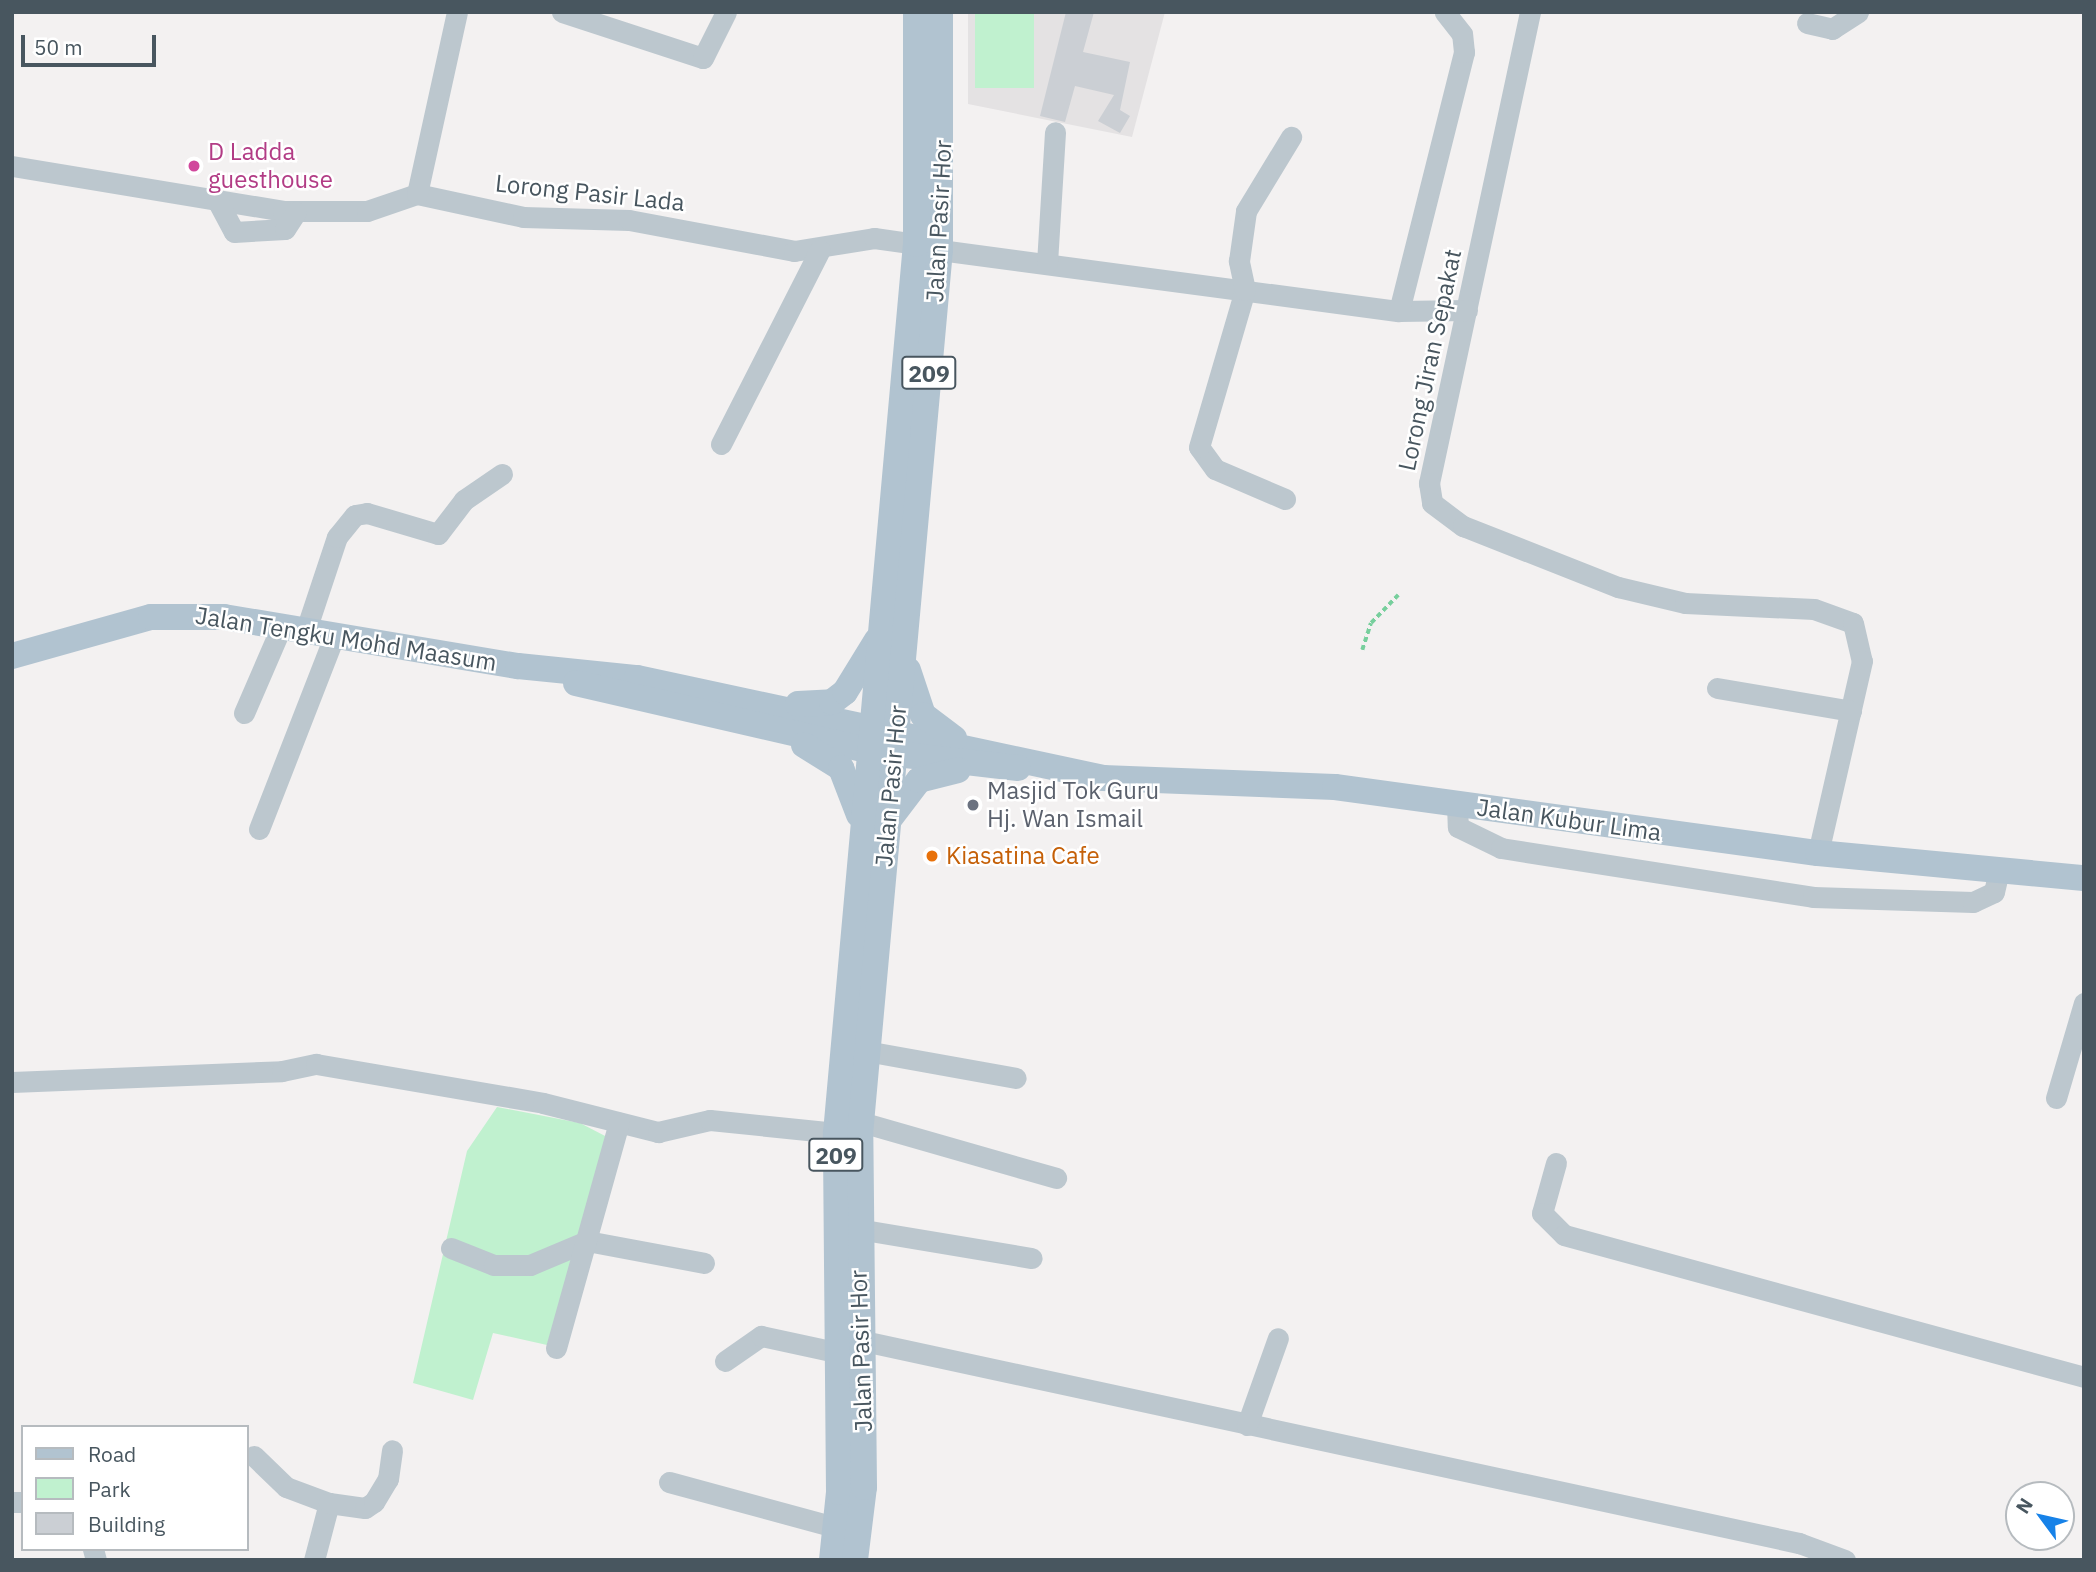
<!DOCTYPE html>
<html>
<head>
<meta charset="utf-8">
<style>
  body { margin:0 }
  #map { position:relative; width:2096px; height:1572px; overflow:hidden; background:#f3f1f1; font-family:"IBM Plex Sans",sans-serif }
  div>[style] { position:absolute }
  .education>* { inset:0; background:#e4e2e3 }
  .green>* { inset:0; background:#c0f1cf; transform-origin:0 0 }
  .building>* { inset:0; background:#cbcfd4 }
  .path>* { height:3.5px; margin-top:-1.75px; transform-origin:0; background:repeating-linear-gradient(90deg,#77cf9d 0 5px,transparent 0 8.5px) }
  .minor>* { height:21px; margin:-10.5px; padding:0 10.5px; transform-origin:10.5px; border-radius:10.5px; background:#bcc7ce }
  .major>* { height:26px; margin:-13px; padding:0 13px; transform-origin:13px; border-radius:13px; background:#b1c3d0 }
  .dots>* { width:19px; height:19px; translate:-50% -50%; box-sizing:border-box; border:4px solid #fff; border-radius:50% }
  span { translate:-50% -50%; white-space:nowrap; text-align:center; line-height:1.15; -webkit-text-stroke:5px #fff; paint-order:stroke }
  .shield-label span { padding:2px 5px; background:#fff; border:2px solid; border-radius:5px; -webkit-text-stroke-width:0 }
  .shield-label { font-size:23px; color:#48565f; font-weight:700 }
  .hotel-label { font-size:24px; color:#b23c85 }
  .left { translate:0 -50%; text-align:left }
  .street-label { font-size:24px; color:#48565f }
  .worship-label { font-size:24px; color:#5b616d }
  .food-label { font-size:24px; color:#c56008 }
  .frame { position:absolute; inset:0; border:14px solid #48565f; pointer-events:none }
  .legend { position:absolute; left:21px; top:1425px; width:228px; height:126px; box-sizing:border-box; background:#fff; border:2px solid #b6bbbf; margin:0; padding:9px 12px; list-style:none; font-size:21px; color:#48565f }
  .legend li { display:flex; align-items:center; gap:14px; height:35px }
  .legend b { width:35px; border:2px solid #b6bbbf }
  .north { position:absolute; left:2005px; top:1481px; width:70px; height:70px; box-sizing:border-box; background:#fff; border:2px solid #b6bbbf; border-radius:50%; rotate:303deg; font-size:19px; font-weight:700; line-height:28px; text-align:center; color:#48565f }
  .north::after { content:''; display:block; margin:auto; width:24px; height:32px; background:#1782e8; clip-path:polygon(50% 0,100% 100%,50% 72%,0 100%) }
  .scale { position:absolute; left:21px; top:35px; width:135px; height:32px; box-sizing:border-box; border:4px solid #48565f; border-top:0; padding-left:9px; font-size:21px; line-height:24px; white-space:nowrap; color:#48565f; -webkit-text-stroke:5px #fff; paint-order:stroke }
</style>
</head>
<body>
<div id="map">
  <div class="education">
    <div style="clip-path:polygon(968px 12px,1165px 12px,1132px 137px,968px 104px)"></div>
  </div>
  <div class="green">
    <div style="left:975px;top:12px;width:59px;height:76px"></div>
    <div style="clip-path:polygon(497px 1107px,580px 1123px,609px 1138px,547px 1345px,493px 1333px,473px 1400px,413px 1383px,467px 1151px)"></div>
  </div>
  <div class="building">
    <div style="clip-path:polygon(1066px 12px,1094px 12px,1083px 52px,1130px 62px,1120px 110px,1130px 116px,1120px 133px,1098px 121px,1114px 95px,1075px 86px,1065px 122px,1040px 116px)"></div>
  </div>
  <div class="path">
    <div style="left:1362px;top:650px;width:28px;rotate:-72deg"></div>
    <div style="left:1371px;top:623px;width:39px;rotate:-46deg"></div>
  </div>
  <div class="minor">
    <div style="left:562px;top:12px;width:148px;rotate:18.1deg"></div>
    <div style="left:703px;top:58px;width:51px;rotate:-63.4deg"></div>
    <div style="left:1530px;top:12px;width:482px;rotate:102.1deg"></div>
    <div style="left:1429px;top:483px;width:20px;rotate:81deg"></div>
    <div style="left:1432px;top:503px;width:39px;rotate:37deg"></div>
    <div style="left:1463px;top:526px;width:167px;rotate:21.5deg"></div>
    <div style="left:1618px;top:587px;width:69px;rotate:13.4deg"></div>
    <div style="left:1685px;top:603px;width:129px;rotate:2.7deg"></div>
    <div style="left:1814px;top:609px;width:41px;rotate:19.7deg"></div>
    <div style="left:1853px;top:623px;width:39px;rotate:77deg"></div>
    <div style="left:1862px;top:661px;width:197px;rotate:102.9deg"></div>
    <div style="left:1807px;top:23px;width:26px;rotate:13deg"></div>
    <div style="left:1832px;top:29px;width:31px;rotate:-33deg"></div>
    <div style="left:12px;top:166px;width:275px;rotate:9.4deg"></div>
    <div style="left:283px;top:211px;width:84px"></div>
    <div style="left:367px;top:211px;width:53px;rotate:-18.8deg"></div>
    <div style="left:417px;top:194px;width:108px;rotate:12.2deg"></div>
    <div style="left:523px;top:217px;width:106px;rotate:1.6deg"></div>
    <div style="left:629px;top:220px;width:168px;rotate:10.6deg"></div>
    <div style="left:794px;top:251px;width:81px;rotate:-9.2deg"></div>
    <div style="left:874px;top:238px;width:42px;rotate:8.1deg"></div>
    <div style="left:417px;top:194px;width:186px;rotate:-77.6deg"></div>
    <div style="left:217px;top:200px;width:36px;rotate:62deg"></div>
    <div style="left:234px;top:232px;width:51px;rotate:-3.4deg"></div>
    <div style="left:285px;top:229px;width:20px;rotate:-57deg"></div>
    <div style="left:940px;top:250px;width:463px;rotate:7.6deg"></div>
    <div style="left:1399px;top:311px;width:68px;rotate:-0.8deg"></div>
    <div style="left:1047px;top:263px;width:131px;rotate:-86.5deg"></div>
    <div style="left:1399px;top:311px;width:267px;rotate:-75.9deg"></div>
    <div style="left:1464px;top:52px;width:18px;rotate:-96deg"></div>
    <div style="left:1462px;top:34px;width:28px;rotate:-128deg"></div>
    <div style="left:721px;top:444px;width:218px;rotate:-63deg"></div>
    <div style="left:1285px;top:499px;width:76px;rotate:-156.8deg"></div>
    <div style="left:1215px;top:469px;width:27px;rotate:-126deg"></div>
    <div style="left:1199px;top:447px;width:164px;rotate:-73.7deg"></div>
    <div style="left:1245px;top:290px;width:30px;rotate:-102deg"></div>
    <div style="left:1239px;top:261px;width:50px;rotate:-82deg"></div>
    <div style="left:1246px;top:211px;width:87px;rotate:-58.7deg"></div>
    <div style="left:306px;top:630px;width:98px;rotate:-71.6deg"></div>
    <div style="left:337px;top:537px;width:28px;rotate:-51deg"></div>
    <div style="left:355px;top:515px;width:12px;rotate:-9deg"></div>
    <div style="left:367px;top:513px;width:74px;rotate:16.5deg"></div>
    <div style="left:438px;top:534px;width:43px;rotate:-52.6deg"></div>
    <div style="left:464px;top:500px;width:46px;rotate:-34.4deg"></div>
    <div style="left:1717px;top:688px;width:136px;rotate:9.7deg"></div>
    <div style="left:244px;top:713px;width:96px;rotate:-66.6deg"></div>
    <div style="left:1457px;top:804px;width:23px;rotate:88deg"></div>
    <div style="left:1458px;top:827px;width:48px;rotate:26deg"></div>
    <div style="left:1501px;top:848px;width:316px;rotate:8.9deg"></div>
    <div style="left:1813px;top:897px;width:160px;rotate:1.8deg"></div>
    <div style="left:1973px;top:902px;width:23px;rotate:-25deg"></div>
    <div style="left:1994px;top:892px;width:23px;rotate:-77deg"></div>
    <div style="left:259px;top:829px;width:209px;rotate:-68.7deg"></div>
    <div style="left:866px;top:1051px;width:152px;rotate:10.2deg"></div>
    <div style="left:12px;top:1082px;width:270px;rotate:-2.3deg"></div>
    <div style="left:282px;top:1071px;width:35px;rotate:-12deg"></div>
    <div style="left:316px;top:1064px;width:230px;rotate:9.7deg"></div>
    <div style="left:543px;top:1103px;width:119px;rotate:14.2deg"></div>
    <div style="left:658px;top:1132px;width:53px;rotate:-13deg"></div>
    <div style="left:710px;top:1120px;width:127px;rotate:5.9deg"></div>
    <div style="left:2056px;top:1098px;width:99px;rotate:-73.6deg"></div>
    <div style="left:861px;top:1122px;width:203px;rotate:16deg"></div>
    <div style="left:1556px;top:1163px;width:52px;rotate:105.6deg"></div>
    <div style="left:1542px;top:1213px;width:31px;rotate:45deg"></div>
    <div style="left:1564px;top:1235px;width:539px;rotate:15.27deg"></div>
    <div style="left:858px;top:1229px;width:176px;rotate:9.5deg"></div>
    <div style="left:451px;top:1248px;width:46px;rotate:21.6deg"></div>
    <div style="left:494px;top:1265px;width:36px"></div>
    <div style="left:530px;top:1265px;width:62px;rotate:-22.8deg"></div>
    <div style="left:587px;top:1241px;width:119px;rotate:10.6deg"></div>
    <div style="left:859px;top:1340px;width:962px;rotate:12.19deg"></div>
    <div style="left:1799px;top:1543px;width:49px;rotate:20.3deg"></div>
    <div style="left:556px;top:1348px;width:234px;rotate:-74.4deg"></div>
    <div style="left:725px;top:1361px;width:44px;rotate:-34.8deg"></div>
    <div style="left:761px;top:1336px;width:76px;rotate:12.2deg"></div>
    <div style="left:1247px;top:1425px;width:92px;rotate:-70.4deg"></div>
    <div style="left:254px;top:1456px;width:45px;rotate:44.1deg"></div>
    <div style="left:286px;top:1487px;width:46px;rotate:20.4deg"></div>
    <div style="left:329px;top:1503px;width:59px;rotate:104.7deg"></div>
    <div style="left:669px;top:1482px;width:175px;rotate:15.2deg"></div>
    <div style="left:12px;top:1502px;width:11px"></div>
    <div style="left:329px;top:1503px;width:36px;rotate:8deg"></div>
    <div style="left:365px;top:1508px;width:11px;rotate:-34deg"></div>
    <div style="left:374px;top:1502px;width:27px;rotate:-59deg"></div>
    <div style="left:388px;top:1479px;width:29px;rotate:-82deg"></div>
    <div style="left:93px;top:1549px;width:11px;rotate:75deg"></div>
  </div>
  <div class="major">
    <div style="left:12px;top:656px;width:144px;rotate:-15.7deg"></div>
    <div style="left:151px;top:617px;width:73px"></div>
    <div style="left:224px;top:617px;width:298px;rotate:9.5deg"></div>
    <div style="left:518px;top:666px;width:120px;rotate:5.8deg"></div>
    <div style="left:637px;top:678px;width:477px;rotate:12.1deg"></div>
    <div style="left:1103px;top:778px;width:232px;rotate:2.2deg"></div>
    <div style="left:1335px;top:787px;width:487px;rotate:7.8deg"></div>
    <div style="left:1818px;top:853px;width:267px;rotate:5.4deg"></div>
    <div style="left:908px;top:670px;width:47px;rotate:71.6deg"></div>
    <div style="left:923px;top:715px;width:39px;rotate:37deg"></div>
    <div style="left:576px;top:683px;width:303px;rotate:13deg"></div>
    <div style="left:871px;top:751px;width:148px;rotate:6.6deg"></div>
    <div style="left:798px;top:704px;width:34px;rotate:-3deg"></div>
    <div style="left:832px;top:702px;width:16px;rotate:-38deg"></div>
    <div style="left:845px;top:692px;width:61px;rotate:-58.4deg"></div>
    <div style="left:804px;top:745px;width:44px;rotate:31.9deg"></div>
    <div style="left:841px;top:768px;width:50px;rotate:69deg"></div>
    <div style="left:891px;top:817px;width:46px;rotate:-52.9deg"></div>
    <div style="left:919px;top:780px;width:40px;rotate:-14.4deg"></div>
    <div style="left:832px;top:1560px;width:68px;rotate:-84.1deg"></div>
    <div style="left:839px;top:1492px;width:359px;rotate:-90.5deg"></div>
    <div style="left:836px;top:1133px;width:893px;rotate:-84.86deg"></div>
    <div style="left:916px;top:244px;width:232px;rotate:-90deg"></div>
    <div style="left:855px;top:1560px;width:74px;rotate:-83deg"></div>
    <div style="left:864px;top:1487px;width:353px;rotate:-90.6deg"></div>
    <div style="left:860px;top:1134px;width:888px;rotate:-84.83deg"></div>
    <div style="left:940px;top:250px;width:238px;rotate:-90deg"></div>
  </div>
  <div class="dots">
    <div style="left:194px;top:166px;background:#d1479c"></div>
    <div style="left:973px;top:805px;background:#6b7280"></div>
    <div style="left:932px;top:856px;background:#e8710a"></div>
  </div>
  <div class="shield-label">
    <span style="left:929px;top:373px">209</span>
    <span style="left:836px;top:1155px">209</span>
  </div>
  <div class="hotel-label">
    <span class="left" style="left:208px;top:166px">D Ladda<br>guesthouse</span>
  </div>
  <div class="street-label">
    <span style="left:590px;top:193px;rotate:6deg">Lorong Pasir Lada</span>
    <span style="left:939px;top:221px;rotate:-87deg">Jalan Pasir Hor</span>
    <span style="left:1430px;top:360px;rotate:-78deg">Lorong Jiran Sepakat</span>
    <span style="left:346px;top:639px;rotate:9deg">Jalan Tengku Mohd Maasum</span>
    <span style="left:891px;top:786px;rotate:-85deg">Jalan Pasir Hor</span>
    <span style="left:1569px;top:820px;rotate:8deg">Jalan Kubur Lima</span>
    <span style="left:861px;top:1351px;rotate:-92deg">Jalan Pasir Hor</span>
  </div>
  <div class="worship-label">
    <span class="left" style="left:987px;top:805px">Masjid Tok Guru<br>Hj. Wan Ismail</span>
  </div>
  <div class="food-label">
    <span class="left" style="left:946px;top:856px">Kiasatina Cafe</span>
  </div>
  <div class="frame"></div>
  <ul class="legend">
  <li><b style="height:9px;background:#b1c3d0"></b>Road</li>
  <li><b style="height:19px;background:#c0f1cf"></b>Park</li>
  <li><b style="height:19px;background:#cbcfd4"></b>Building</li>
  </ul>
  <div class="north">N</div>
  <div class="scale">50 m</div>
</div>
</body>
</html>
